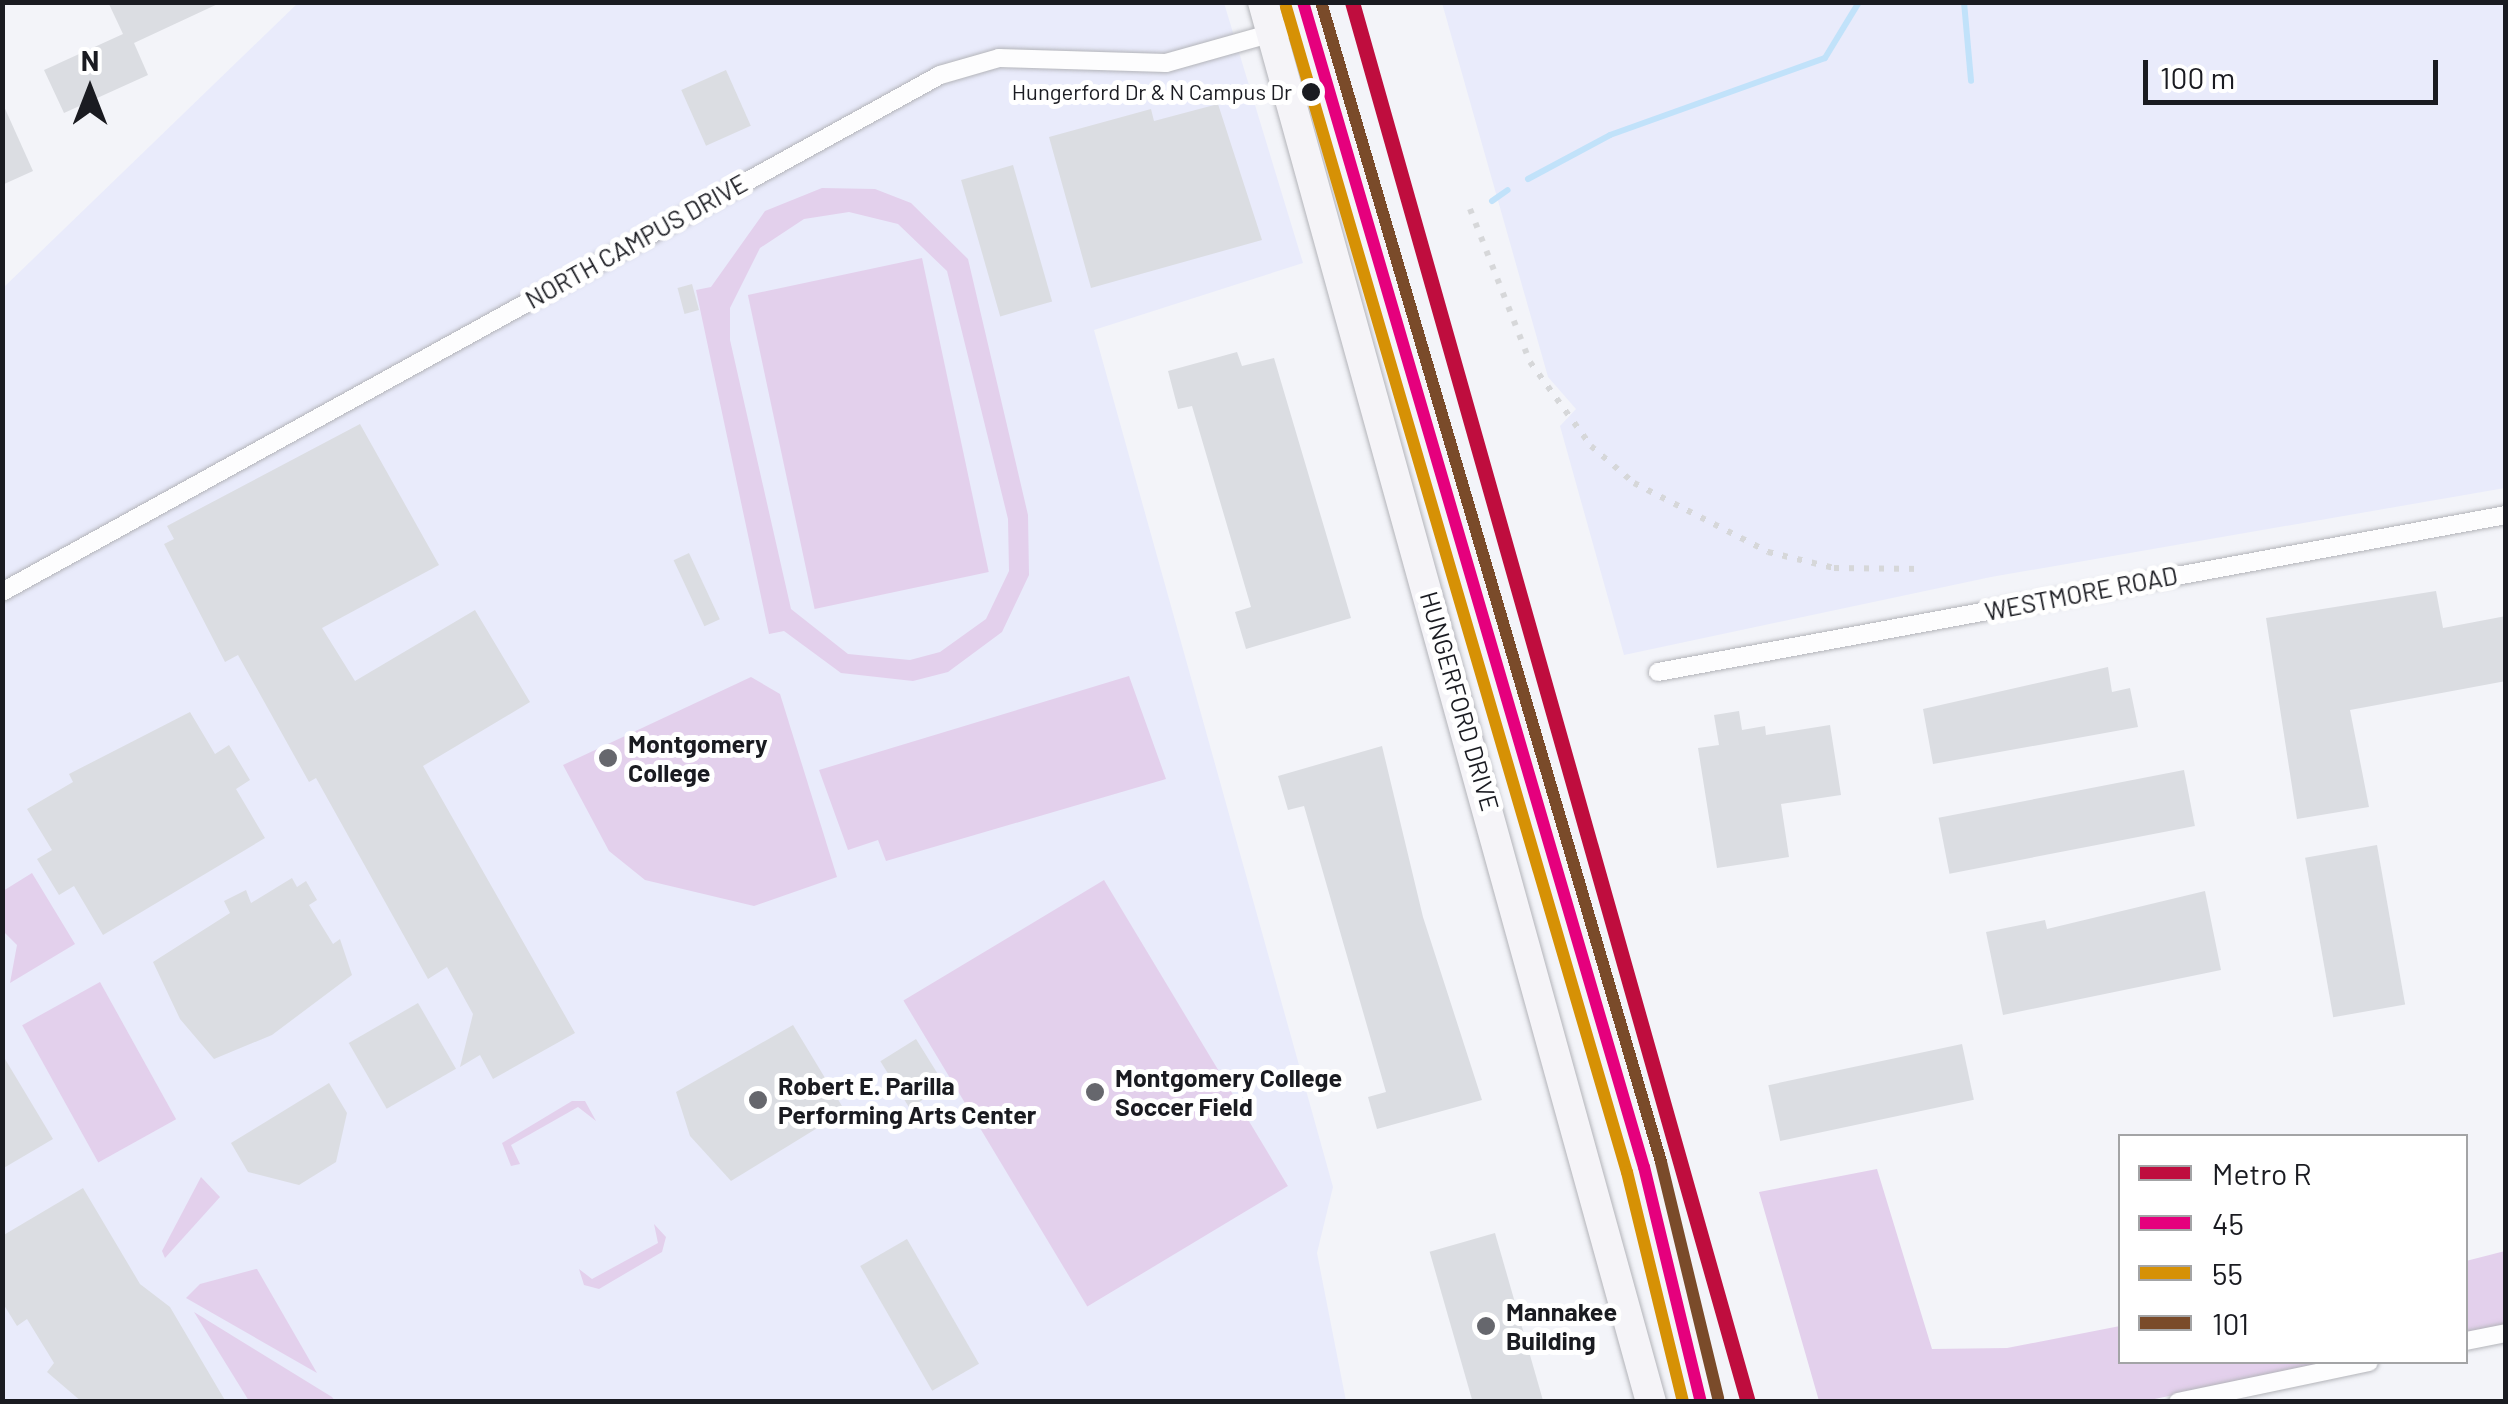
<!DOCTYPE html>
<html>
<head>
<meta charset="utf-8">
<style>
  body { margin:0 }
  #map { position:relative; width:2508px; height:1404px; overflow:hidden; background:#f3f4f9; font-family:Barlow,sans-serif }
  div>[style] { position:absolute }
  .built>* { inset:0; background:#e9ebfb }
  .green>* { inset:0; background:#e3d0ec; transform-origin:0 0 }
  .stream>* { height:6px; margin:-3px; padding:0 3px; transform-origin:3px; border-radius:3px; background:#c1e2fa }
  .building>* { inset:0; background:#dbdde2; transform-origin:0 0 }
  .roads { filter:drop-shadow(0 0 2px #b3b4b9) drop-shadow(0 0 2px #b3b4b9) }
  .street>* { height:18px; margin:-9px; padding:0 9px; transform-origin:9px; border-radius:9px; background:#fdfdfe }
  .primary>* { height:30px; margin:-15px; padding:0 15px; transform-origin:15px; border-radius:15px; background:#f5f4f8 }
  .rail>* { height:6px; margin-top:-3px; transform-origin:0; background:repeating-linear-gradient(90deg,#d6d7d9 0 5px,transparent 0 15px) }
  .bus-1>* { height:12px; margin:-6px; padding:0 6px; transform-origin:6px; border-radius:6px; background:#e5007d }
  .bus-2>* { height:12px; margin:-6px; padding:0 6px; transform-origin:6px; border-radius:6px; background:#d69105 }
  .bus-3>* { height:12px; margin:-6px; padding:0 6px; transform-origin:6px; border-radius:6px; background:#7a4b2a }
  .metro-1>* { height:15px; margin:-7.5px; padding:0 7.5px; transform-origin:7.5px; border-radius:7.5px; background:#bf0d3e }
  .dots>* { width:28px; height:28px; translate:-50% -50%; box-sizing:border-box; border:5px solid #fff; border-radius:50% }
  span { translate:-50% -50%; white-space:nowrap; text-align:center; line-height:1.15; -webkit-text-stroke:10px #fff; paint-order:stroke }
  .bus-label { font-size:22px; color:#1a1b21 }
  .right { translate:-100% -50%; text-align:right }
  .street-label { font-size:25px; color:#1a1b21 }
  .poi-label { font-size:25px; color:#1a1b21; font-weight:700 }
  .left { translate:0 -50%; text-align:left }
  .frame { position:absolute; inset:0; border:5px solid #1a1b21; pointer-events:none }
  .legend { position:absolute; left:2118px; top:1134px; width:350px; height:230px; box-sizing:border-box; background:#fff; border:2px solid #a3a4a6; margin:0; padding:12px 18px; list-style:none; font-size:30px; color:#1a1b21 }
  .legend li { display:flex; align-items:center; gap:20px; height:50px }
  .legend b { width:50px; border:2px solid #a3a4a6 }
  .north { position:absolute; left:40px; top:40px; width:100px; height:100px; -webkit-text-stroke:8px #fff; paint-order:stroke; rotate:0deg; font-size:28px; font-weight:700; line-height:40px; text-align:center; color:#1a1b21 }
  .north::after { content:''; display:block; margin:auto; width:35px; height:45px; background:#1a1b21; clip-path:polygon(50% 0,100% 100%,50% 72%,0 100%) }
  .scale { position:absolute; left:2143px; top:60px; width:295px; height:45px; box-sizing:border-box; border:5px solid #1a1b21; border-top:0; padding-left:12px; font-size:30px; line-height:35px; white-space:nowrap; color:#1a1b21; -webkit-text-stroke:8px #fff; paint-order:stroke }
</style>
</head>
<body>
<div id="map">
  <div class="built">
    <div style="clip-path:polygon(298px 3px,1224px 3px,1303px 263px,1094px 330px,1333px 1187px,1317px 1253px,1346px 1401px,3px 1402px,3px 288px)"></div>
    <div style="clip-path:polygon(1442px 3px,2505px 3px,2505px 488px,1991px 577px,1624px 655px,1560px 426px,1576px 409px,1548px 377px)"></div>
  </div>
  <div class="green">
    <div style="clip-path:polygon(evenodd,822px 188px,875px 189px,911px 203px,968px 259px,1028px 515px,1029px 575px,1002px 632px,948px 672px,913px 681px,841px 673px,784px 631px,769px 634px,696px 290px,711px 287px,765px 211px,822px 188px,849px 212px,898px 224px,947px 271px,1008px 519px,1009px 571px,986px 619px,940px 652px,910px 660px,848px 654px,791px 609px,730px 340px,730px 308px,760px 248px,804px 219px,849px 212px)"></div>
    <div style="left:922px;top:258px;width:321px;height:178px;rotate:78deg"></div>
    <div style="clip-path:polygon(1129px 676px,1166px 779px,886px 861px,878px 840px,848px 850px,819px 770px)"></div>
    <div style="clip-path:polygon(751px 677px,780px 694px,837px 877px,754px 906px,645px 880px,609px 851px,563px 765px)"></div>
    <div style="clip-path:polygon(32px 873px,75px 944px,10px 983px,17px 945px,3px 931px,3px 891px)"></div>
    <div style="left:1104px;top:880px;width:357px;height:234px;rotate:59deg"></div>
    <div style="left:100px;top:982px;width:157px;height:89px;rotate:61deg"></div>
    <div style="clip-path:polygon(572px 1101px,585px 1101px,596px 1121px,578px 1107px,511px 1145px,520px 1164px,511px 1166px,502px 1143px)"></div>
    <div style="clip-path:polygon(1877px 1169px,1932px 1349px,2007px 1348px,2120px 1326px,2120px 1362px,2333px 1362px,2145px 1401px,1819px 1401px,1759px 1192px)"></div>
    <div style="clip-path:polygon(201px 1177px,220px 1197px,165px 1258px,162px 1251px)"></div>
    <div style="clip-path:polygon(654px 1224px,666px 1237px,662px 1252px,599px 1289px,584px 1285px,579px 1269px,592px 1279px,658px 1243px)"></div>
    <div style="clip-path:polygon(2505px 1251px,2505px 1325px,2466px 1333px,2466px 1261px)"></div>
    <div style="clip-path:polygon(256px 1269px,257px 1269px,317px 1373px,186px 1298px,200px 1284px)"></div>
    <div style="clip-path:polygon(194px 1312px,332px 1397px,335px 1401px,249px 1401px)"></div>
  </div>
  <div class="stream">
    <div style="left:1964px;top:2px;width:79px;rotate:84.9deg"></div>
    <div style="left:1528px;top:179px;width:93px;rotate:-28.2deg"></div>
    <div style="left:1610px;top:135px;width:228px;rotate:-19.7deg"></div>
    <div style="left:1825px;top:58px;width:66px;rotate:-58.7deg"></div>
    <div style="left:1492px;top:201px;width:19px;rotate:-35deg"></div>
  </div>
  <div class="building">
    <div style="clip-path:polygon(108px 2px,222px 2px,134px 43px,148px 75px,64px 113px,44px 70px,123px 34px)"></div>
    <div style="left:726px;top:70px;width:61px;height:49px;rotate:66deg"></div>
    <div style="clip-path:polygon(2px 102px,33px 171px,2px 185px)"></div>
    <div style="clip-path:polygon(1218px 104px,1262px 240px,1091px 288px,1049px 137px,1151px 109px,1154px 121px)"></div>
    <div style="left:1013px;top:165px;width:142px;height:54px;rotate:74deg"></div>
    <div style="left:692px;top:284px;width:27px;height:15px;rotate:75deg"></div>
    <div style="clip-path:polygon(1237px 352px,1242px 366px,1274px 358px,1351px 618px,1246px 649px,1235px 612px,1251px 607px,1192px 406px,1178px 409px,1168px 371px)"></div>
    <div style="clip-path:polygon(360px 424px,439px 565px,322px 628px,355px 681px,475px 610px,530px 702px,423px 766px,575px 1033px,493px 1079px,480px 1055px,460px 1067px,473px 1014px,447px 967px,428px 979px,316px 778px,309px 782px,238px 655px,225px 662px,164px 544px,174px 539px,167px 526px)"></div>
    <div style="left:689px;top:553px;width:73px;height:17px;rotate:65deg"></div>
    <div style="clip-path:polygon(2436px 591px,2443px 628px,2506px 616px,2506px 681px,2350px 710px,2369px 807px,2297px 819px,2266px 618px)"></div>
    <div style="clip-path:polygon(2108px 667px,2112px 692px,2130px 688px,2138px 727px,1933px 764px,1923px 709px)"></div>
    <div style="clip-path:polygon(1739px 711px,1742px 730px,1765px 726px,1766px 735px,1830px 725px,1841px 795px,1781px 804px,1789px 857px,1717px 868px,1698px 748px,1719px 745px,1714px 715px)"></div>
    <div style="clip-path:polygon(190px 712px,215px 754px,229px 745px,250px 780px,236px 789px,265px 838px,103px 935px,74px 886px,59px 895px,37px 859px,52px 850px,27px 809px,73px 782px,69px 774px)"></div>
    <div style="clip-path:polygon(1382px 746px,1423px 917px,1482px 1100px,1377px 1129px,1368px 1097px,1386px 1092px,1304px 806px,1288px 810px,1278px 776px)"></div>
    <div style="left:2184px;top:770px;width:57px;height:250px;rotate:79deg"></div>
    <div style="left:2377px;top:845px;width:162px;height:73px;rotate:80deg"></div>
    <div style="clip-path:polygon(292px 878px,297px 887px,306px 881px,317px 900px,309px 905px,333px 944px,340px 939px,352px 975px,272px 1035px,214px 1059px,180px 1019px,153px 962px,230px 913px,224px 901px,246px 890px,251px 903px)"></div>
    <div style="clip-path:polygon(2205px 891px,2221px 970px,2003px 1015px,1986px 932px,2045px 920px,2047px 929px)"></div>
    <div style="left:418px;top:1003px;width:76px;height:80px;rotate:60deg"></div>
    <div style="clip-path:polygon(793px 1025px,845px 1111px,731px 1181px,690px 1136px,676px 1092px)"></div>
    <div style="left:916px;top:1039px;width:55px;height:42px;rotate:58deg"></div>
    <div style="left:1962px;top:1044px;width:57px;height:198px;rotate:78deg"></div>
    <div style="clip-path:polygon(2px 1054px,53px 1139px,2px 1169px)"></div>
    <div style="clip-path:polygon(329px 1083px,347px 1113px,336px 1162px,299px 1185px,248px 1172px,231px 1143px)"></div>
    <div style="clip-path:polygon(83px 1188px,140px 1284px,170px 1307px,226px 1402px,82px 1402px,47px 1372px,54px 1363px,27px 1319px,17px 1326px,2px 1302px,2px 1236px)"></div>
    <div style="left:1495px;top:1233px;width:176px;height:68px;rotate:74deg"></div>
    <div style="left:907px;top:1239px;width:144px;height:54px;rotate:60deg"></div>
  </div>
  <div class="roads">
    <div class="street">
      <div style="left:2px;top:592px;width:1071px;rotate:-28.86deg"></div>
      <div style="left:940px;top:75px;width:61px;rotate:-16.1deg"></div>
      <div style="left:999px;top:58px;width:167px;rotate:1.7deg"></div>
      <div style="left:1166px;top:63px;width:148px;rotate:-15.7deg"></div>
      <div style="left:1658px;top:672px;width:862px;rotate:-10.49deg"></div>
      <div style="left:2466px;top:1341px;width:41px;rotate:-11.3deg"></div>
      <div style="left:2178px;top:1402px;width:195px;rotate:-11.8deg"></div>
    </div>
    <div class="primary">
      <div style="left:1263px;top:2px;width:1453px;rotate:74.51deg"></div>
      <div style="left:1303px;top:2px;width:1214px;rotate:73.69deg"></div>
      <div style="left:1644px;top:1167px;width:242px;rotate:76.4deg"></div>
    </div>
  </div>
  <div class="rail">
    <div style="left:1470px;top:209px;width:164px;rotate:68.6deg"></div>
    <div style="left:1530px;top:362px;width:104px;rotate:54deg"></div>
    <div style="left:1591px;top:446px;width:57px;rotate:40.7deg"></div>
    <div style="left:1634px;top:483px;width:151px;rotate:27.2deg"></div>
    <div style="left:1768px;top:552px;width:68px;rotate:13.6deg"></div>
    <div style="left:1834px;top:568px;width:89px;rotate:0.6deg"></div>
  </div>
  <div class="bus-1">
    <div style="left:1303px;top:2px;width:1214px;rotate:73.69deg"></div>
    <div style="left:1644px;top:1167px;width:242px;rotate:76.4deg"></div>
  </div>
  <div class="bus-2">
    <div style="left:1286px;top:7px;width:1214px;rotate:73.69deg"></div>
    <div style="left:1627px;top:1172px;width:237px;rotate:76.3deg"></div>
  </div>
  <div class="bus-3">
    <div style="left:1321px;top:2px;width:1209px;rotate:73.66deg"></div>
    <div style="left:1661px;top:1162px;width:243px;rotate:76.4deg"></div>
  </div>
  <div class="metro-1">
    <div style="left:1352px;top:2px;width:1455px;rotate:74.21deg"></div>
  </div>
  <div class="dots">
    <div style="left:1311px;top:92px;background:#1a1b21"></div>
    <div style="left:608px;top:758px;background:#66676d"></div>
    <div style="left:1095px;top:1092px;background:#66676d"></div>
    <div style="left:758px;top:1100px;background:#66676d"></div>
    <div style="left:1486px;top:1326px;background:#66676d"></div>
  </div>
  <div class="bus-label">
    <span class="right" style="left:1292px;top:92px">Hungerford Dr &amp; N Campus Dr</span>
  </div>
  <div class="street-label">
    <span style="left:636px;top:241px;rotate:-29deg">NORTH CAMPUS DRIVE</span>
    <span style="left:2081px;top:593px;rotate:-11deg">WESTMORE ROAD</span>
    <span style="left:1460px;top:701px;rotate:74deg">HUNGERFORD DRIVE</span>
  </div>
  <div class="poi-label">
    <span class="left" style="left:628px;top:758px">Montgomery<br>College</span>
    <span class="left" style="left:1115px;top:1092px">Montgomery College<br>Soccer Field</span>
    <span class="left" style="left:778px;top:1100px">Robert E. Parilla<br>Performing Arts Center</span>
    <span class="left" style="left:1506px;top:1326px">Mannakee<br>Building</span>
  </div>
  <div class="frame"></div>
  <ul class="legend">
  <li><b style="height:12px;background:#bf0d3e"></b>Metro R</li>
  <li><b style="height:12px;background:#e5007d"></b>45</li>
  <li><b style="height:12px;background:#d69105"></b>55</li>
  <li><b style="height:12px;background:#7a4b2a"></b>101</li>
  </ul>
  <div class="north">N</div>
  <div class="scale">100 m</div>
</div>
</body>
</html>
